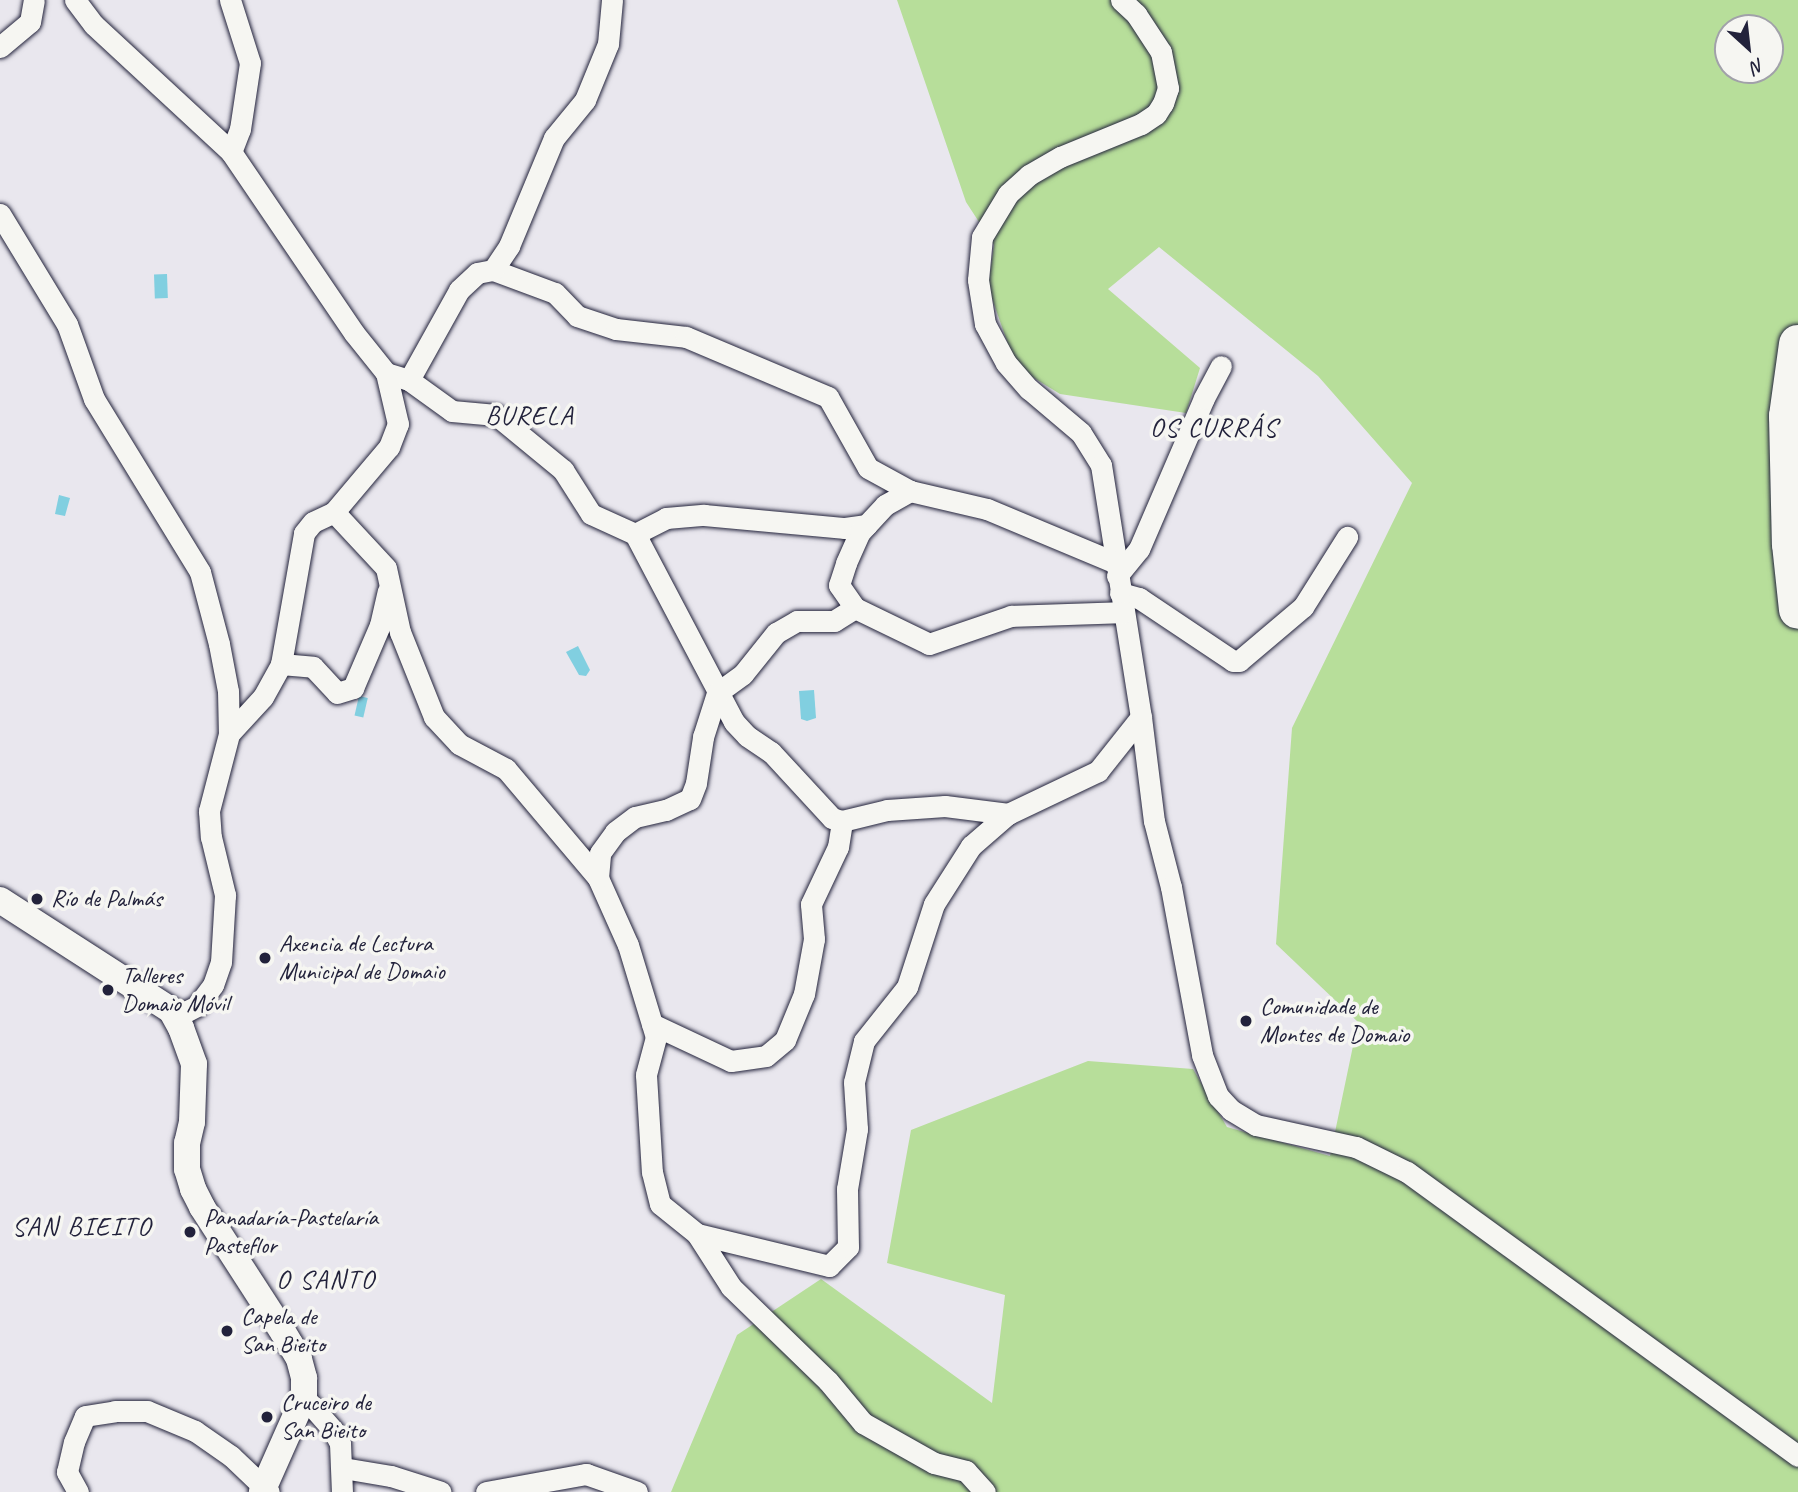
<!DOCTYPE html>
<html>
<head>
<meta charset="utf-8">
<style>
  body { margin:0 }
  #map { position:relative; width:1798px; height:1492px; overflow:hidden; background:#e9e7ee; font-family:Caveat,sans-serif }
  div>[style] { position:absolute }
  .green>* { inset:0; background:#b7de9a }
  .water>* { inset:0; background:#81cfe0; transform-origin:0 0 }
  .roads { filter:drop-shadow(0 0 2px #22223b) drop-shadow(0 0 2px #22223b) }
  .minor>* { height:21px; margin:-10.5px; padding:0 10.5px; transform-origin:10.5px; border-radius:10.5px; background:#f6f6f2 }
  .tertiary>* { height:26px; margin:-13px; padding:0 13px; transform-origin:13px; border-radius:13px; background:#f6f6f2 }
  .motorway>* { height:38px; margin:-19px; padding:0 19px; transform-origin:19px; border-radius:19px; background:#f6f6f2 }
  .dots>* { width:19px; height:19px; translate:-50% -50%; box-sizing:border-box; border:4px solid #f6f6f2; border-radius:50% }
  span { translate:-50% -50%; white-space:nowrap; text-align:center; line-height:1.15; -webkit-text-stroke:7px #f6f6f2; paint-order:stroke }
  .poi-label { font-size:24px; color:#22223b }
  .left { translate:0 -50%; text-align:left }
  .neighbourhood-label { font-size:26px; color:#22223b; letter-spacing:2px }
  .north { position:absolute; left:1714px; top:14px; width:70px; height:70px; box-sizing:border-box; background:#f6f6f2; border:2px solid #a1a1a9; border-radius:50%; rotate:153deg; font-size:19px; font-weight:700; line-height:28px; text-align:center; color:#22223b }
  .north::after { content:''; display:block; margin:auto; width:24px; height:32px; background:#22223b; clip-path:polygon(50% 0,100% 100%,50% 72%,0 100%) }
</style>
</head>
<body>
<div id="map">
  <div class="green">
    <div style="clip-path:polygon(evenodd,897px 0,1798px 0,1798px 1492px,671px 1492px,737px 1335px,821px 1279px,992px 1403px,1005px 1295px,887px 1263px,911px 1130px,1088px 1061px,1193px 1069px,1227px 1127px,1330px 1156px,1358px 1022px,1276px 944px,1292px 728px,1412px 483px,1318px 376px,1159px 247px,1108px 289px,1200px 368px,1186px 413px,1060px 394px,1016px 367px,988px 287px,994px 245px,966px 202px,897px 0,1728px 28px,1770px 28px,1770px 70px,1728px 70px,1728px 28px)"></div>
  </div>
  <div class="water">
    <div style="left:167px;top:274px;width:24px;height:13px;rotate:88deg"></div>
    <div style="clip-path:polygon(59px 495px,70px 498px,65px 516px,55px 514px)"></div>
    <div style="clip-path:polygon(578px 646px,590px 670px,586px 676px,579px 675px,566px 652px)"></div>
    <div style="clip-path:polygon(814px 690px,816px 718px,807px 721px,801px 719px,799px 691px)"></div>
    <div style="left:359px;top:696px;width:9px;height:20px;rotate:13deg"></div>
  </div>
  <div class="roads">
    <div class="minor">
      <div style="left:75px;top:0;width:31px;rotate:53deg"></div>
      <div style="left:94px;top:25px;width:187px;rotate:42.8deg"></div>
      <div style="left:231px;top:152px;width:219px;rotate:55.8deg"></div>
      <div style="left:354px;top:333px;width:51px;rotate:51.3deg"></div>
      <div style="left:386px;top:373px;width:24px;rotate:17deg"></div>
      <div style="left:409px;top:380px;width:53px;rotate:35.8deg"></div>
      <div style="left:452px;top:411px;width:44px;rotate:5.2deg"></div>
      <div style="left:496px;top:415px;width:87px;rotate:39.4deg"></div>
      <div style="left:563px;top:470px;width:52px;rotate:57.5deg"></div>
      <div style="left:591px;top:514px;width:48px;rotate:24.4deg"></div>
      <div style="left:635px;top:534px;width:212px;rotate:62.2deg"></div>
      <div style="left:734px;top:722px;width:19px;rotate:47deg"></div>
      <div style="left:747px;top:736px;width:29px;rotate:34deg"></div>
      <div style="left:771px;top:752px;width:90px;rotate:47.3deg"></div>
      <div style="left:832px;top:818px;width:10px;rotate:17deg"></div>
      <div style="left:842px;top:821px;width:46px;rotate:-13.7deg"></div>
      <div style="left:887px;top:810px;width:58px;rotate:-3.9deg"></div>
      <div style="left:945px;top:806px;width:64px;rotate:7.2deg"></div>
      <div style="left:1008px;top:814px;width:100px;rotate:-25.5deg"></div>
      <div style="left:1098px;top:771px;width:69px;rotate:-51.5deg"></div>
      <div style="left:230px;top:0;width:66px;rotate:72.4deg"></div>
      <div style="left:250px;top:63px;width:67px;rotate:98.6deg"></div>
      <div style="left:240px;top:129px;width:25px;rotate:111deg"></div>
      <div style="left:1121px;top:0;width:21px;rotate:43deg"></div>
      <div style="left:1136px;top:14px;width:45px;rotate:56.7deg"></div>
      <div style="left:1161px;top:52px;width:37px;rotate:79deg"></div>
      <div style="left:1168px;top:88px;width:16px;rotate:108deg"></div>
      <div style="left:1163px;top:103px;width:13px;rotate:122deg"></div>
      <div style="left:1156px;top:114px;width:18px;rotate:146deg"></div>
      <div style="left:1141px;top:124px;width:87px;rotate:157.8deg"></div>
      <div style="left:1060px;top:157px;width:36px;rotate:150deg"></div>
      <div style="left:1029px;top:175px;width:28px;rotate:138deg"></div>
      <div style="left:1008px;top:194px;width:50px;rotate:121.2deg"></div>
      <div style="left:982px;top:237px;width:43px;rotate:95.3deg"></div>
      <div style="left:978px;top:280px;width:45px;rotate:81deg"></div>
      <div style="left:985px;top:324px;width:44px;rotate:61.7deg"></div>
      <div style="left:1006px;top:363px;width:35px;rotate:49deg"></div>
      <div style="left:1029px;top:389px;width:68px;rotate:40.2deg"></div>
      <div style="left:1081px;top:433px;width:38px;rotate:58deg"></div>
      <div style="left:1101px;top:465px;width:255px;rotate:81deg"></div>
      <div style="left:1141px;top:717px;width:105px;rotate:82.9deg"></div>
      <div style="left:1154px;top:821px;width:68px;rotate:75.6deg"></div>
      <div style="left:1171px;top:887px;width:171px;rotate:79.5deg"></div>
      <div style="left:1202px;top:1055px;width:44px;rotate:68.7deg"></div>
      <div style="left:1218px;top:1096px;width:19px;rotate:47deg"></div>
      <div style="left:1231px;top:1110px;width:29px;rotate:31deg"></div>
      <div style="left:1256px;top:1125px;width:102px;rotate:12.4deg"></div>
      <div style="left:1356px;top:1147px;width:57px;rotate:26.1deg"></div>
      <div style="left:1407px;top:1172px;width:483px;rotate:36deg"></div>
      <div style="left:0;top:47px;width:39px;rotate:-40deg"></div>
      <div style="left:30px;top:22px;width:22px;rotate:-80deg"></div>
      <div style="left:0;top:214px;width:129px;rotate:58.7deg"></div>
      <div style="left:67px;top:324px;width:80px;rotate:70.2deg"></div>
      <div style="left:94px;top:399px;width:203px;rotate:58.5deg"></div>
      <div style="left:200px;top:572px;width:74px;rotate:75.2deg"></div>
      <div style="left:219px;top:644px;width:48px;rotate:79.2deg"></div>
      <div style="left:228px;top:691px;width:43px;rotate:88.7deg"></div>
      <div style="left:229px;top:734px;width:80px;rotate:104.6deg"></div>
      <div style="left:209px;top:811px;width:26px;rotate:86deg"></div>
      <div style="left:211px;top:837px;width:60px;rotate:76.4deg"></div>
      <div style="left:225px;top:895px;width:67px;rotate:93.4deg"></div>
      <div style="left:221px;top:962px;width:24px;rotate:109deg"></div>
      <div style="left:213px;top:985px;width:26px;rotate:127deg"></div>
      <div style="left:197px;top:1006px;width:13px;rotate:153deg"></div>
      <div style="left:185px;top:1012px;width:14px;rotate:-172deg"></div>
      <div style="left:493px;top:270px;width:66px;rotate:20.4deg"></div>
      <div style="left:555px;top:293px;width:32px;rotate:46deg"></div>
      <div style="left:577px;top:316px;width:41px;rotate:18.4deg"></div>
      <div style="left:616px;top:329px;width:70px;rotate:6.5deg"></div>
      <div style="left:686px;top:337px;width:154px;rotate:22.9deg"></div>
      <div style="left:828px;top:397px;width:81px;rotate:60.6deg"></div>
      <div style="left:868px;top:468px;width:48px;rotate:28.7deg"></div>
      <div style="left:409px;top:380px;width:103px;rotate:-60.9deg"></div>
      <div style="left:459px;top:290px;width:25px;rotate:-43deg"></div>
      <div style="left:477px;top:273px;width:16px;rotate:-11deg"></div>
      <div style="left:493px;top:270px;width:29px;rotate:-56deg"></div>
      <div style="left:509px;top:246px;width:117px;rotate:-67.4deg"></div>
      <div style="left:554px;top:138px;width:49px;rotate:-50.8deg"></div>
      <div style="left:585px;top:100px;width:61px;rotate:-67.7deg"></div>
      <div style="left:608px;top:44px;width:44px;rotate:-84.8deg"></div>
      <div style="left:334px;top:512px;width:85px;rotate:-49.8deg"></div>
      <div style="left:389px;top:447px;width:25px;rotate:-69deg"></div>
      <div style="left:398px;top:424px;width:52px;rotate:-103.2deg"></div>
      <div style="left:635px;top:534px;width:35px;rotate:-27deg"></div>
      <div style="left:666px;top:518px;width:38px;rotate:-5deg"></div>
      <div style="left:704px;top:515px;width:142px;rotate:5.3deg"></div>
      <div style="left:845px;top:528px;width:22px;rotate:-8deg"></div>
      <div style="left:1117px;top:576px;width:35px;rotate:-51deg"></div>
      <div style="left:1139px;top:549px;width:164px;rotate:-66.7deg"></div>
      <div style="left:1204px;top:398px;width:36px;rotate:-62deg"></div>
      <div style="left:1120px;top:593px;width:20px;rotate:15deg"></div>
      <div style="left:1139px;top:598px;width:113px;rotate:33.8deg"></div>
      <div style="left:1233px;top:661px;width:6px"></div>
      <div style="left:1239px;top:661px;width:84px;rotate:-40.2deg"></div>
      <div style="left:1303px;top:607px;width:83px;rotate:-57.8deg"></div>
      <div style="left:855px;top:608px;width:28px;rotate:-125deg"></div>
      <div style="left:839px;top:585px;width:23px;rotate:-72deg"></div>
      <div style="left:846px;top:563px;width:34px;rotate:-66deg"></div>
      <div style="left:860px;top:532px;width:37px;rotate:-47deg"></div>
      <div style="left:885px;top:505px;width:29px;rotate:-29deg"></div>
      <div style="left:910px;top:491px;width:79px;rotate:13.2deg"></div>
      <div style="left:987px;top:509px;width:138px;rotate:22.7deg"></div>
      <div style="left:281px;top:664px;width:32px;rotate:5deg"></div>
      <div style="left:313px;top:667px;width:35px;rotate:47deg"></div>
      <div style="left:337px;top:693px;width:17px;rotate:-17deg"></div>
      <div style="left:353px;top:688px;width:69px;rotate:-66.8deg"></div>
      <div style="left:380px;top:625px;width:35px;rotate:-77deg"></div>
      <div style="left:229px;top:734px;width:50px;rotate:-47.4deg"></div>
      <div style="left:263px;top:697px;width:38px;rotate:-61deg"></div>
      <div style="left:281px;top:664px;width:133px;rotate:-80deg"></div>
      <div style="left:304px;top:533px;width:14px;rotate:-51deg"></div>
      <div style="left:313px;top:522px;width:23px;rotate:-25deg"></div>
      <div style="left:334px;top:512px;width:76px;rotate:47.1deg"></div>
      <div style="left:386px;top:568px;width:66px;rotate:77.7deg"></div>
      <div style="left:400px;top:632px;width:92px;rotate:68.2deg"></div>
      <div style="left:434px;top:717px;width:37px;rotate:47deg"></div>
      <div style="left:459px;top:744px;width:53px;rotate:28deg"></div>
      <div style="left:506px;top:769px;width:143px;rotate:49.8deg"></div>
      <div style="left:598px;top:878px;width:73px;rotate:65.9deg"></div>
      <div style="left:628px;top:945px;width:96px;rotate:73.1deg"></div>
      <div style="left:656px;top:1037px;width:39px;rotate:105deg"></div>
      <div style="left:646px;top:1075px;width:97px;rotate:86.5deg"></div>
      <div style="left:652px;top:1172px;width:33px;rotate:76deg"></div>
      <div style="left:660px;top:1204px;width:48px;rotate:39deg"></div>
      <div style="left:697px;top:1234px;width:136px;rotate:13.6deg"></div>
      <div style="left:829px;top:1266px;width:27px;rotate:-45deg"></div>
      <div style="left:848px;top:1247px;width:58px;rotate:-91deg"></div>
      <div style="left:847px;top:1189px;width:61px;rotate:-80.5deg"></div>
      <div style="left:857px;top:1129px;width:47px;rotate:-93.7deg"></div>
      <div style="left:854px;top:1082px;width:42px;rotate:-76.3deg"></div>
      <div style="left:864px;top:1041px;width:69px;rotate:-51.5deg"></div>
      <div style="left:907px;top:987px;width:87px;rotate:-72deg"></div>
      <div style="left:934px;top:904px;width:69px;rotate:-57.5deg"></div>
      <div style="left:971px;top:846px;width:49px;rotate:-40.9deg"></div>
      <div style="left:598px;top:878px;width:25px;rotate:-85deg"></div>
      <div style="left:600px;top:853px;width:26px;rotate:-54deg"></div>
      <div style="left:615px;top:832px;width:25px;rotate:-37deg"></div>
      <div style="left:635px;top:817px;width:32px;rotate:-13deg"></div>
      <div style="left:666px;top:810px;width:26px;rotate:-25deg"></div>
      <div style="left:690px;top:799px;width:17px;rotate:-69deg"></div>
      <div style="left:696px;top:783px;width:47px;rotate:-81.3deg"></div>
      <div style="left:703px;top:737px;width:46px;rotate:-72.3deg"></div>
      <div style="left:717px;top:693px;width:32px;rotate:-36deg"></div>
      <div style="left:743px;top:674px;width:53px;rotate:-51.2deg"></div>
      <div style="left:776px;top:633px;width:24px;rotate:-30deg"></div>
      <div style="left:797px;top:621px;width:37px"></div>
      <div style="left:834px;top:621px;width:25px;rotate:-32deg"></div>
      <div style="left:855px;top:608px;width:82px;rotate:25.9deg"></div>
      <div style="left:929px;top:644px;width:87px;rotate:-18.9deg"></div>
      <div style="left:1011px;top:616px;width:113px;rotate:-2deg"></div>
      <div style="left:652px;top:1024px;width:87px;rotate:25.1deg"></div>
      <div style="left:731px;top:1061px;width:35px;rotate:-8deg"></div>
      <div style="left:766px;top:1056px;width:25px;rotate:-40deg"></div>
      <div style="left:785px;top:1040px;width:50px;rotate:-67.6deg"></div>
      <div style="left:804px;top:994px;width:56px;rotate:-79.7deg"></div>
      <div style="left:814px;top:939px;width:35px;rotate:-95deg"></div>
      <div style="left:811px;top:904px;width:63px;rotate:-64.7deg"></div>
      <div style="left:838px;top:847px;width:26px;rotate:-81deg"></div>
      <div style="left:697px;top:1234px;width:63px;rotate:57.3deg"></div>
      <div style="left:731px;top:1287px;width:135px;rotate:44.1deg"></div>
      <div style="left:828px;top:1381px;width:55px;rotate:50.2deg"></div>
      <div style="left:863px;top:1423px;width:81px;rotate:29.4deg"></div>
      <div style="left:934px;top:1463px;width:33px;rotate:14deg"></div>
      <div style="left:966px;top:1471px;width:28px;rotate:48deg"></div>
      <div style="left:304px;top:1397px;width:44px;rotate:48.7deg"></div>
      <div style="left:333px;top:1430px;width:15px;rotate:62deg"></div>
      <div style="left:340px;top:1443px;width:49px;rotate:87.7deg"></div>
      <div style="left:343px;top:1468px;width:49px;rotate:9.5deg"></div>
      <div style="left:391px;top:1476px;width:52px;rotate:17.7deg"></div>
      <div style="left:78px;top:1492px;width:23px;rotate:-119deg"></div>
      <div style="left:67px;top:1472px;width:31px;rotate:-77deg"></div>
      <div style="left:74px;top:1442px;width:28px;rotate:-67deg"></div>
      <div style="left:85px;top:1416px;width:30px;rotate:-9deg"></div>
      <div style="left:115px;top:1411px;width:32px"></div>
      <div style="left:147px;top:1411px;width:52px;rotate:22.6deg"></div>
      <div style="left:195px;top:1431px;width:44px;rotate:34.8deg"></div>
      <div style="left:231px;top:1456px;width:52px;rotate:43.5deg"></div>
      <div style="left:486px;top:1492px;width:102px;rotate:-10.2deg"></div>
      <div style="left:586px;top:1474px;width:54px;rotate:19.4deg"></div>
    </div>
    <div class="tertiary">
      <div style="left:0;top:900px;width:203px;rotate:32.8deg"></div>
      <div style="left:171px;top:1010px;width:21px;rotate:61deg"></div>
      <div style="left:181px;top:1028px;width:38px;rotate:70deg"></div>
      <div style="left:194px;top:1064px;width:58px;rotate:92deg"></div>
      <div style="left:192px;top:1122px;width:22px;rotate:103deg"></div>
      <div style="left:187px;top:1143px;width:26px;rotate:90deg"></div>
      <div style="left:187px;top:1169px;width:21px;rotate:73deg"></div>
      <div style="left:193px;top:1189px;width:20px;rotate:63deg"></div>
      <div style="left:202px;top:1207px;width:149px;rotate:57.1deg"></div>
      <div style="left:283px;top:1332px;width:31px;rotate:59deg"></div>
      <div style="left:299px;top:1359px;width:20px;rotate:75deg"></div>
      <div style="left:304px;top:1378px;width:19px;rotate:90deg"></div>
      <div style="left:304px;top:1397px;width:104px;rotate:113.9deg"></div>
    </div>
    <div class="motorway">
      <div style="left:1798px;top:344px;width:73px;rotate:97.9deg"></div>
      <div style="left:1788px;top:416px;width:128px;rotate:88.7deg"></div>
      <div style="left:1791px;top:544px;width:66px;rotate:83.9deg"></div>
    </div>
  </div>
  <div class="dots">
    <div style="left:37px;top:899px;background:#22223b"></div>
    <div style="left:265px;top:958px;background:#22223b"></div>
    <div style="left:108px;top:990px;background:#22223b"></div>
    <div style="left:1246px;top:1021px;background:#22223b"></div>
    <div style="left:190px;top:1232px;background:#22223b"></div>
    <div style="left:227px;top:1331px;background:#22223b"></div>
    <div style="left:267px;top:1417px;background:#22223b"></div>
  </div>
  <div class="poi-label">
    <span class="left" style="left:51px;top:899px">Río de Palmás</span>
    <span class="left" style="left:279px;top:958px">Axencia de Lectura<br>Municipal de Domaio</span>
    <span class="left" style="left:122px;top:990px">Talleres<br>Domaio Móvil</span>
    <span class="left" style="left:1260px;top:1021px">Comunidade de<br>Montes de Domaio</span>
    <span class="left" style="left:204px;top:1232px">Panadaría-Pastelaría<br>Pasteflor</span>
    <span class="left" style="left:241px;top:1331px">Capela de<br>San Bieito</span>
    <span class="left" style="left:281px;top:1417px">Cruceiro de<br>San Bieito</span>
  </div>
  <div class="neighbourhood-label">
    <span style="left:530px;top:416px">BURELA</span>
    <span style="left:1214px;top:428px">OS CURRÁS</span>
    <span style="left:82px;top:1227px">SAN BIEITO</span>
    <span style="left:326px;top:1280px">O SANTO</span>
  </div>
  <div class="north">N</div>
</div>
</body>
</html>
